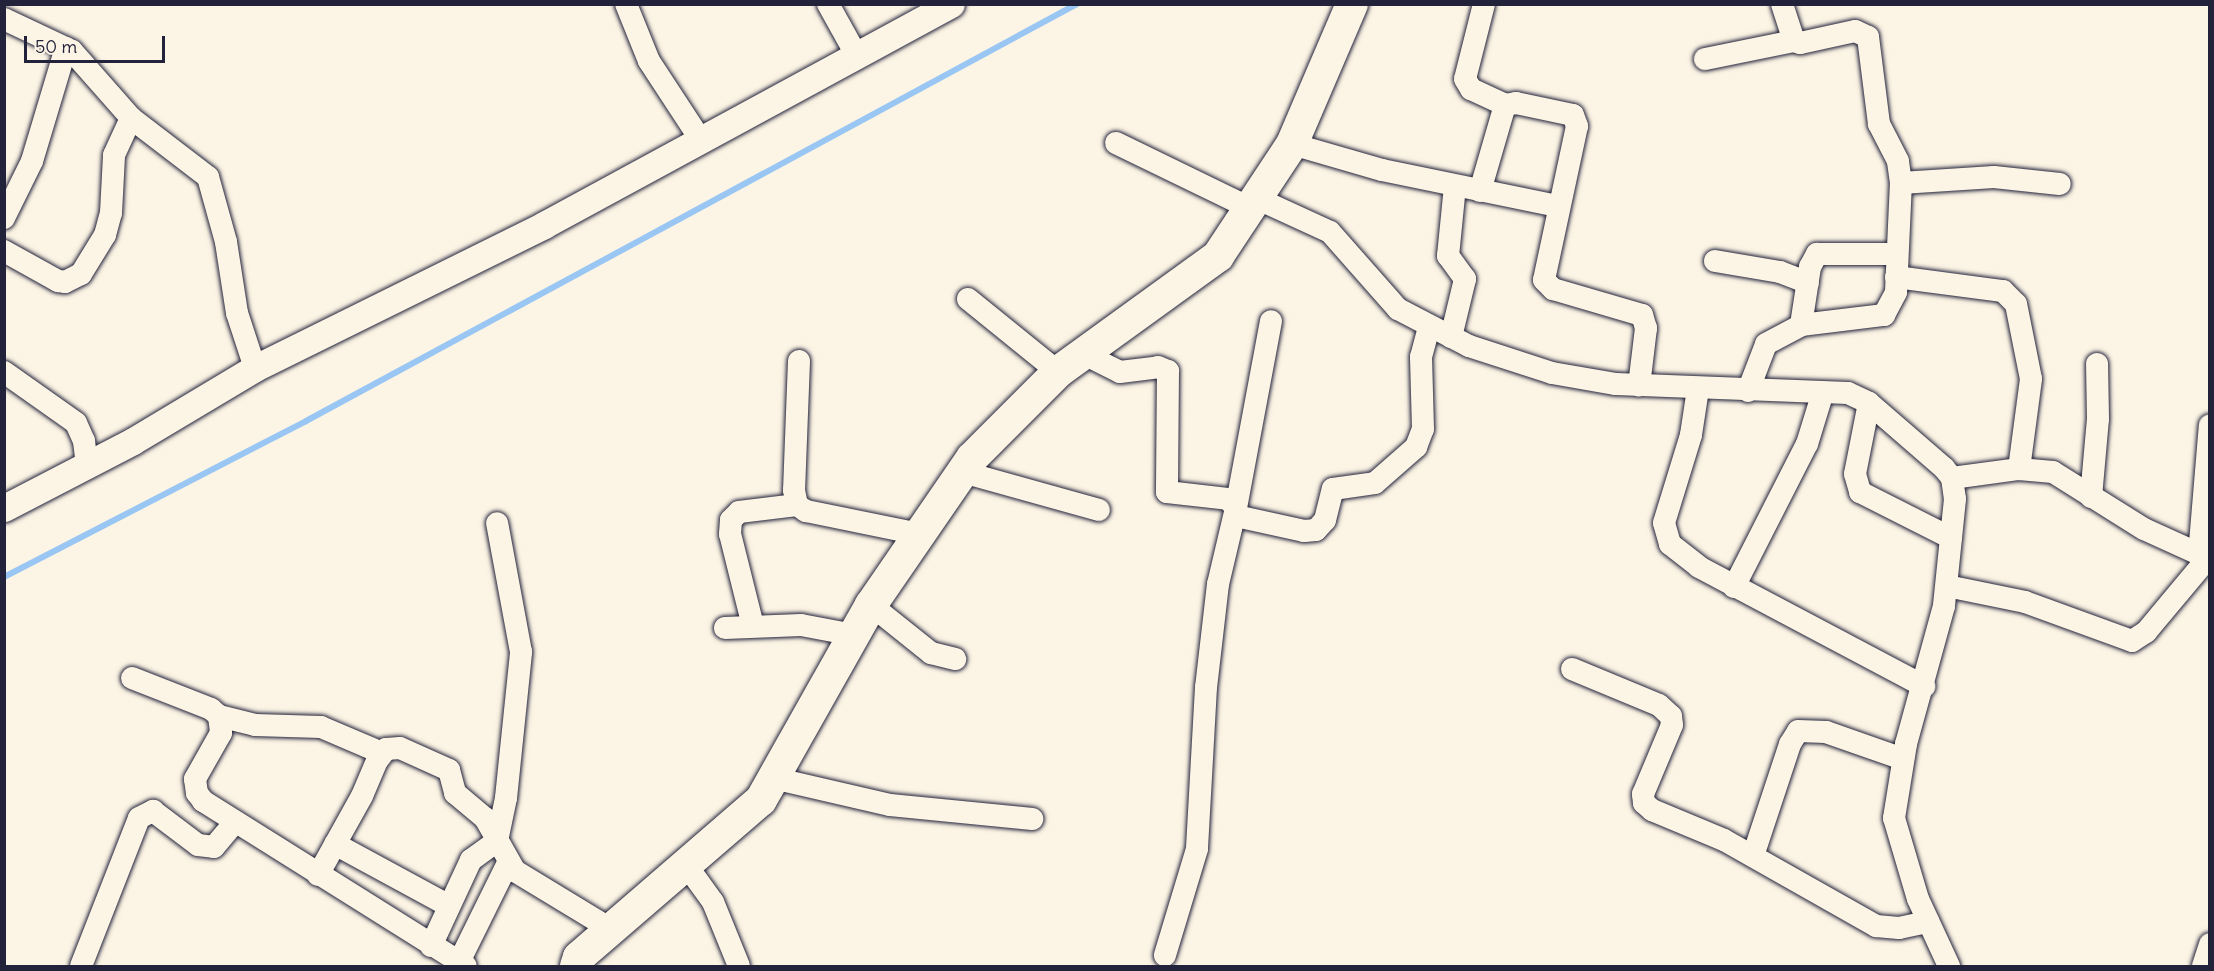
<!DOCTYPE html>
<html>
<head>
<meta charset="utf-8">
<style>
  body { margin:0 }
  #map { position:relative; width:2214px; height:971px; overflow:hidden; background:#fcf5e5; font-family:Delius,sans-serif }
  div>[style] { position:absolute }
  .stream>* { height:6px; margin:-3px; padding:0 3px; transform-origin:3px; border-radius:3px; background:#99c6f3 }
  .roads { filter:drop-shadow(0 0 2px #22223b) drop-shadow(0 0 2px #22223b) }
  .minor>* { height:22px; margin:-11px; padding:0 11px; transform-origin:11px; border-radius:11px; background:#fcf5e5 }
  .tertiary>* { height:27px; margin:-13.5px; padding:0 13.5px; transform-origin:13.5px; border-radius:13.5px; background:#fcf5e5 }
  .secondary>* { height:32px; margin:-16px; padding:0 16px; transform-origin:16px; border-radius:16px; background:#fcf5e5 }
  span { translate:-50% -50%; white-space:nowrap; text-align:center; line-height:1.15; -webkit-text-stroke:5px #fcf5e5; paint-order:stroke }
  .frame { position:absolute; inset:0; border:6px solid #22223b; pointer-events:none }
  .scale { position:absolute; left:24px; top:36px; width:141px; height:27px; box-sizing:border-box; border:3px solid #22223b; border-top:0; padding-left:8px; font-size:18px; line-height:21px; white-space:nowrap; color:#22223b; -webkit-text-stroke:4px #fcf5e5; paint-order:stroke }
</style>
</head>
<body>
<div id="map">
  <div class="stream">
    <div style="left:4px;top:577px;width:340px;rotate:-27.3deg"></div>
    <div style="left:306px;top:421px;width:877px;rotate:-28.41deg"></div>
  </div>
  <div class="roads">
    <div class="minor">
      <div style="left:626px;top:4px;width:61px;rotate:68deg"></div>
      <div style="left:649px;top:61px;width:93px;rotate:56.8deg"></div>
      <div style="left:828px;top:4px;width:60px;rotate:60.9deg"></div>
      <div style="left:1484px;top:4px;width:77px;rotate:104.2deg"></div>
      <div style="left:1465px;top:79px;width:12px;rotate:59deg"></div>
      <div style="left:1471px;top:89px;width:38px;rotate:25deg"></div>
      <div style="left:4px;top:19px;width:75px;rotate:25.2deg"></div>
      <div style="left:72px;top:51px;width:89px;rotate:48.6deg"></div>
      <div style="left:131px;top:118px;width:97px;rotate:37.5deg"></div>
      <div style="left:208px;top:177px;width:67px;rotate:74.5deg"></div>
      <div style="left:226px;top:242px;width:72px;rotate:81.2deg"></div>
      <div style="left:237px;top:313px;width:58px;rotate:71.9deg"></div>
      <div style="left:1705px;top:59px;width:91px;rotate:-11.4deg"></div>
      <div style="left:1116px;top:143px;width:149px;rotate:25.9deg"></div>
      <div style="left:1292px;top:144px;width:94px;rotate:16.1deg"></div>
      <div style="left:1382px;top:170px;width:179px;rotate:11.6deg"></div>
      <div style="left:1901px;top:183px;width:93px;rotate:-3.7deg"></div>
      <div style="left:1994px;top:177px;width:66px;rotate:6.1deg"></div>
      <div style="left:1480px;top:191px;width:90px;rotate:-73.8deg"></div>
      <div style="left:1505px;top:105px;width:11px;rotate:-10deg"></div>
      <div style="left:1516px;top:103px;width:58px;rotate:11.9deg"></div>
      <div style="left:1573px;top:115px;width:12px;rotate:70deg"></div>
      <div style="left:1577px;top:126px;width:157px;rotate:102.1deg"></div>
      <div style="left:1544px;top:280px;width:13px;rotate:45deg"></div>
      <div style="left:1553px;top:289px;width:93px;rotate:16.3deg"></div>
      <div style="left:1642px;top:315px;width:14px;rotate:73deg"></div>
      <div style="left:1646px;top:328px;width:58px;rotate:96.9deg"></div>
      <div style="left:1256px;top:198px;width:81px;rotate:24.7deg"></div>
      <div style="left:1330px;top:232px;width:103px;rotate:48.6deg"></div>
      <div style="left:1398px;top:309px;width:80px;rotate:27.5deg"></div>
      <div style="left:1469px;top:346px;width:87px;rotate:18deg"></div>
      <div style="left:1552px;top:373px;width:65px;rotate:9.8deg"></div>
      <div style="left:1616px;top:384px;width:232px;rotate:2.2deg"></div>
      <div style="left:1848px;top:393px;width:23px;rotate:25deg"></div>
      <div style="left:1869px;top:403px;width:99px;rotate:40.9deg"></div>
      <div style="left:1944px;top:468px;width:13px;rotate:51deg"></div>
      <div style="left:1952px;top:478px;width:21px;rotate:82deg"></div>
      <div style="left:1955px;top:499px;width:108px;rotate:95.9deg"></div>
      <div style="left:1944px;top:606px;width:143px;rotate:105.4deg"></div>
      <div style="left:1906px;top:744px;width:75px;rotate:99.2deg"></div>
      <div style="left:1894px;top:818px;width:84px;rotate:73.5deg"></div>
      <div style="left:1918px;top:899px;width:74px;rotate:65.2deg"></div>
      <div style="left:4px;top:218px;width:64px;rotate:-63.8deg"></div>
      <div style="left:32px;top:161px;width:118px;rotate:-73.3deg"></div>
      <div style="left:4px;top:251px;width:62px;rotate:29.1deg"></div>
      <div style="left:58px;top:281px;width:7px;rotate:8deg"></div>
      <div style="left:65px;top:282px;width:18px;rotate:-27deg"></div>
      <div style="left:81px;top:274px;width:46px;rotate:-58.4deg"></div>
      <div style="left:105px;top:235px;width:23px;rotate:-75deg"></div>
      <div style="left:111px;top:213px;width:58px;rotate:-87deg"></div>
      <div style="left:114px;top:155px;width:41px;rotate:-65.3deg"></div>
      <div style="left:1715px;top:261px;width:66px;rotate:9.6deg"></div>
      <div style="left:1780px;top:272px;width:30px;rotate:21deg"></div>
      <div style="left:1896px;top:277px;width:108px;rotate:7.5deg"></div>
      <div style="left:2003px;top:291px;width:18px;rotate:45deg"></div>
      <div style="left:2016px;top:304px;width:76px;rotate:78.7deg"></div>
      <div style="left:2031px;top:379px;width:91px;rotate:97.6deg"></div>
      <div style="left:968px;top:299px;width:116px;rotate:39deg"></div>
      <div style="left:1801px;top:325px;width:59px;rotate:-81.2deg"></div>
      <div style="left:1810px;top:267px;width:15px;rotate:-62deg"></div>
      <div style="left:1817px;top:254px;width:80px"></div>
      <div style="left:1451px;top:337px;width:60px;rotate:-76.4deg"></div>
      <div style="left:1465px;top:279px;width:29px;rotate:-126deg"></div>
      <div style="left:1448px;top:256px;width:70px;rotate:-84.3deg"></div>
      <div style="left:1084px;top:354px;width:40px;rotate:26.6deg"></div>
      <div style="left:1120px;top:372px;width:38px;rotate:-7deg"></div>
      <div style="left:1158px;top:367px;width:11px;rotate:22deg"></div>
      <div style="left:1168px;top:371px;width:121px;rotate:90.5deg"></div>
      <div style="left:1167px;top:492px;width:61px;rotate:6.5deg"></div>
      <div style="left:1228px;top:499px;width:12px;rotate:48deg"></div>
      <div style="left:1236px;top:508px;width:78px;rotate:103.3deg"></div>
      <div style="left:1218px;top:584px;width:104px;rotate:96.6deg"></div>
      <div style="left:1206px;top:687px;width:162px;rotate:93.2deg"></div>
      <div style="left:1197px;top:849px;width:111px;rotate:106.8deg"></div>
      <div style="left:799px;top:361px;width:129px;rotate:92.2deg"></div>
      <div style="left:794px;top:490px;width:15px;rotate:79deg"></div>
      <div style="left:797px;top:505px;width:11px;rotate:34deg"></div>
      <div style="left:806px;top:511px;width:115px;rotate:11.5deg"></div>
      <div style="left:4px;top:372px;width:88px;rotate:35.3deg"></div>
      <div style="left:76px;top:423px;width:20px;rotate:66deg"></div>
      <div style="left:84px;top:441px;width:24px;rotate:83deg"></div>
      <div style="left:1698px;top:389px;width:47px;rotate:98.7deg"></div>
      <div style="left:1691px;top:435px;width:92px;rotate:107.1deg"></div>
      <div style="left:1664px;top:523px;width:22px;rotate:74deg"></div>
      <div style="left:1670px;top:544px;width:37px;rotate:38deg"></div>
      <div style="left:1699px;top:567px;width:255px;rotate:27.9deg"></div>
      <div style="left:1748px;top:391px;width:50px;rotate:-69deg"></div>
      <div style="left:1766px;top:344px;width:40px;rotate:-28deg"></div>
      <div style="left:1801px;top:325px;width:84px;rotate:-6.9deg"></div>
      <div style="left:1884px;top:315px;width:26px;rotate:-62deg"></div>
      <div style="left:1896px;top:292px;width:109px;rotate:-87.4deg"></div>
      <div style="left:1901px;top:183px;width:22px;rotate:-98deg"></div>
      <div style="left:1898px;top:161px;width:42px;rotate:-117.2deg"></div>
      <div style="left:1879px;top:124px;width:88px;rotate:-97.2deg"></div>
      <div style="left:1868px;top:37px;width:14px;rotate:-155deg"></div>
      <div style="left:1855px;top:31px;width:56px;rotate:167.7deg"></div>
      <div style="left:1800px;top:43px;width:6px;rotate:-162deg"></div>
      <div style="left:1794px;top:41px;width:39px;rotate:-108deg"></div>
      <div style="left:1869px;top:403px;width:72px;rotate:101.2deg"></div>
      <div style="left:1855px;top:474px;width:19px;rotate:74deg"></div>
      <div style="left:1860px;top:492px;width:102px;rotate:26.8deg"></div>
      <div style="left:963px;top:472px;width:141px;rotate:15.6deg"></div>
      <div style="left:1952px;top:478px;width:68px;rotate:-7.7deg"></div>
      <div style="left:2019px;top:469px;width:34px;rotate:5deg"></div>
      <div style="left:2053px;top:472px;width:107px;rotate:32.1deg"></div>
      <div style="left:2144px;top:529px;width:72px;rotate:24.4deg"></div>
      <div style="left:2091px;top:497px;width:78px;rotate:-84.9deg"></div>
      <div style="left:2098px;top:419px;width:55px;rotate:-91deg"></div>
      <div style="left:1236px;top:508px;width:190px;rotate:-79.4deg"></div>
      <div style="left:1236px;top:516px;width:70px;rotate:12.4deg"></div>
      <div style="left:1304px;top:531px;width:12px;rotate:-5deg"></div>
      <div style="left:1316px;top:530px;width:13px;rotate:-48deg"></div>
      <div style="left:1325px;top:520px;width:32px;rotate:-76deg"></div>
      <div style="left:1333px;top:489px;width:42px;rotate:-8.1deg"></div>
      <div style="left:1375px;top:483px;width:55px;rotate:-41.3deg"></div>
      <div style="left:1416px;top:447px;width:19px;rotate:-69deg"></div>
      <div style="left:1423px;top:429px;width:72px;rotate:-91.6deg"></div>
      <div style="left:1421px;top:357px;width:31px;rotate:-75deg"></div>
      <div style="left:2199px;top:555px;width:130px;rotate:-85.2deg"></div>
      <div style="left:1947px;top:586px;width:80px;rotate:11.6deg"></div>
      <div style="left:2025px;top:602px;width:114px;rotate:20deg"></div>
      <div style="left:2132px;top:641px;width:17px;rotate:-33deg"></div>
      <div style="left:2146px;top:632px;width:95px;rotate:-50.1deg"></div>
      <div style="left:1734px;top:587px;width:161px;rotate:-63deg"></div>
      <div style="left:1807px;top:444px;width:54px;rotate:-72.9deg"></div>
      <div style="left:871px;top:605px;width:77px;rotate:38.7deg"></div>
      <div style="left:931px;top:653px;width:25px;rotate:14deg"></div>
      <div style="left:753px;top:626px;width:95px;rotate:-104deg"></div>
      <div style="left:730px;top:534px;width:14px;rotate:-86deg"></div>
      <div style="left:731px;top:520px;width:11px;rotate:-45deg"></div>
      <div style="left:739px;top:512px;width:58px;rotate:-6.9deg"></div>
      <div style="left:725px;top:628px;width:76px;rotate:-2.3deg"></div>
      <div style="left:801px;top:625px;width:54px;rotate:10.7deg"></div>
      <div style="left:1572px;top:669px;width:94px;rotate:22.5deg"></div>
      <div style="left:1659px;top:705px;width:16px;rotate:43deg"></div>
      <div style="left:1671px;top:716px;width:9px;rotate:84deg"></div>
      <div style="left:1672px;top:725px;width:75px;rotate:112.8deg"></div>
      <div style="left:1643px;top:794px;width:9px;rotate:84deg"></div>
      <div style="left:1644px;top:803px;width:11px;rotate:41deg"></div>
      <div style="left:1652px;top:810px;width:78px;rotate:22.6deg"></div>
      <div style="left:1724px;top:840px;width:175px;rotate:29.5deg"></div>
      <div style="left:1876px;top:926px;width:23px;rotate:5deg"></div>
      <div style="left:1899px;top:928px;width:30px;rotate:-12deg"></div>
      <div style="left:132px;top:678px;width:85px;rotate:21.4deg"></div>
      <div style="left:211px;top:709px;width:11px;rotate:41deg"></div>
      <div style="left:219px;top:716px;width:17px;rotate:83deg"></div>
      <div style="left:221px;top:733px;width:53px;rotate:119.5deg"></div>
      <div style="left:195px;top:779px;width:14px;rotate:82deg"></div>
      <div style="left:197px;top:793px;width:10px;rotate:53deg"></div>
      <div style="left:203px;top:801px;width:310px;rotate:32.1deg"></div>
      <div style="left:219px;top:716px;width:37px;rotate:14deg"></div>
      <div style="left:255px;top:725px;width:66px;rotate:1.7deg"></div>
      <div style="left:321px;top:727px;width:66px;rotate:23.1deg"></div>
      <div style="left:773px;top:778px;width:120px;rotate:13deg"></div>
      <div style="left:890px;top:805px;width:143px;rotate:5.6deg"></div>
      <div style="left:335px;top:844px;width:130px;rotate:28.5deg"></div>
      <div style="left:1753px;top:856px;width:118px;rotate:-71.7deg"></div>
      <div style="left:1790px;top:744px;width:15px;rotate:-58deg"></div>
      <div style="left:1798px;top:731px;width:28px;rotate:2deg"></div>
      <div style="left:1826px;top:732px;width:82px;rotate:19.3deg"></div>
      <div style="left:687px;top:866px;width:44px;rotate:54.2deg"></div>
      <div style="left:713px;top:902px;width:69px;rotate:67.9deg"></div>
      <div style="left:318px;top:875px;width:90px;rotate:-60.9deg"></div>
      <div style="left:362px;top:796px;width:38px;rotate:-67deg"></div>
      <div style="left:377px;top:761px;width:15px;rotate:-53deg"></div>
      <div style="left:386px;top:749px;width:14px;rotate:-4deg"></div>
      <div style="left:400px;top:748px;width:54px;rotate:24.2deg"></div>
      <div style="left:449px;top:770px;width:24px;rotate:75deg"></div>
      <div style="left:455px;top:793px;width:39px;rotate:40deg"></div>
      <div style="left:485px;top:818px;width:61px;rotate:60.5deg"></div>
      <div style="left:515px;top:871px;width:114px;rotate:31.3deg"></div>
      <div style="left:431px;top:946px;width:95px;rotate:-65.1deg"></div>
      <div style="left:471px;top:860px;width:32px;rotate:-36deg"></div>
      <div style="left:497px;top:841px;width:44px;rotate:-78.2deg"></div>
      <div style="left:506px;top:798px;width:147px;rotate:-84.1deg"></div>
      <div style="left:521px;top:652px;width:131px;rotate:-100.5deg"></div>
      <div style="left:459px;top:962px;width:110px;rotate:-63.7deg"></div>
      <div style="left:81px;top:966px;width:159px;rotate:-68.6deg"></div>
      <div style="left:139px;top:818px;width:16px;rotate:-27deg"></div>
      <div style="left:153px;top:811px;width:56px;rotate:37.1deg"></div>
      <div style="left:198px;top:845px;width:16px;rotate:7deg"></div>
      <div style="left:214px;top:847px;width:33px;rotate:-50deg"></div>
      <div style="left:2203px;top:966px;width:23px;rotate:-72deg"></div>
    </div>
    <div class="tertiary">
      <div style="left:4px;top:508px;width:145px;rotate:-27.4deg"></div>
      <div style="left:133px;top:441px;width:142px;rotate:-30.9deg"></div>
      <div style="left:255px;top:368px;width:322px;rotate:-26.3deg"></div>
      <div style="left:544px;top:225px;width:463px;rotate:-28.5deg"></div>
    </div>
    <div class="secondary">
      <div style="left:576px;top:966px;width:9px;rotate:-72deg"></div>
      <div style="left:579px;top:957px;width:240px;rotate:-40.8deg"></div>
      <div style="left:761px;top:800px;width:224px;rotate:-60.6deg"></div>
      <div style="left:871px;top:605px;width:178px;rotate:-55.5deg"></div>
      <div style="left:972px;top:458px;width:122px;rotate:-45deg"></div>
      <div style="left:1058px;top:372px;width:198px;rotate:-35.9deg"></div>
      <div style="left:1218px;top:256px;width:134px;rotate:-56.5deg"></div>
      <div style="left:1292px;top:144px;width:152px;rotate:-66.8deg"></div>
    </div>
  </div>
  <div class="frame"></div>
  <div class="scale">50 m</div>
</div>
</body>
</html>
